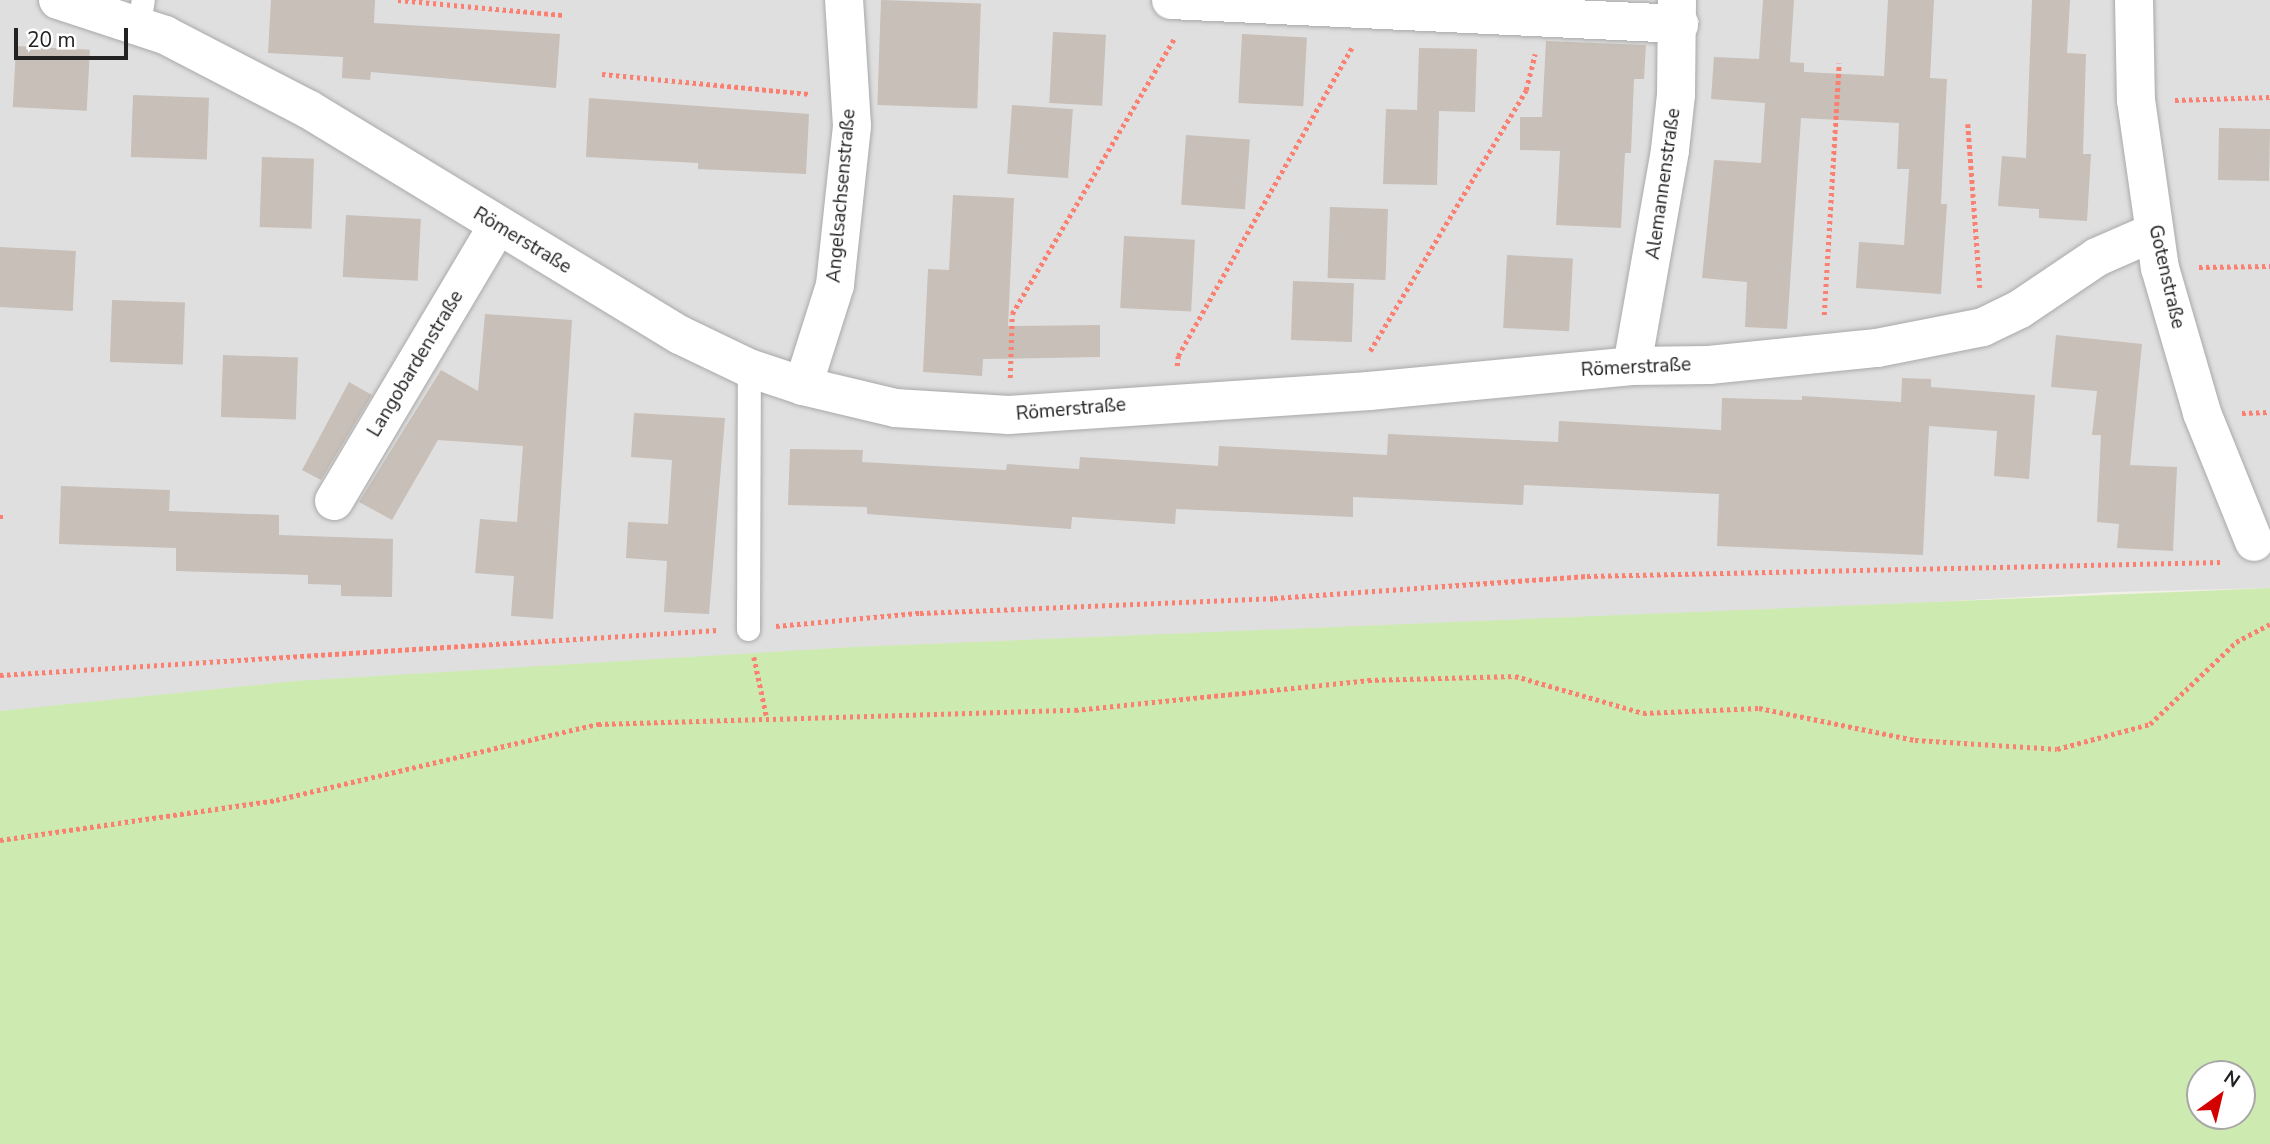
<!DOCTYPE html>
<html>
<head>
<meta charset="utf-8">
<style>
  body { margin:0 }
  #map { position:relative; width:2270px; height:1144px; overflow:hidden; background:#f2efe9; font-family:"Nunito Sans",sans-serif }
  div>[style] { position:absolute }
  .residential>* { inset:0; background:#e0dfdf }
  .grass>* { inset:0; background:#cdebb0 }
  .building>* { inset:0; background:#c7bfb8; transform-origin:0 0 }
  .path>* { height:4.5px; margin-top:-2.25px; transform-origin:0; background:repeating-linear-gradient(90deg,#fa8072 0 3.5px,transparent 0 7px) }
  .roads { filter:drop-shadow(0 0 2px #a9a9a9) drop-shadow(0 0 2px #a9a9a9) }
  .lane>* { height:23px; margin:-11.5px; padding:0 11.5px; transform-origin:11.5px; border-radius:11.5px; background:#fff }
  .street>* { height:38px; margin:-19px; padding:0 19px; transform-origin:19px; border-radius:19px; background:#fff }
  span { translate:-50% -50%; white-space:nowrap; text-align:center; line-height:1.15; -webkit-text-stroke:7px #fff; paint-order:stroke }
  .street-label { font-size:19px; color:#222 }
  .north { position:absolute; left:2186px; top:1060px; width:70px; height:70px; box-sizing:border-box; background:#fff; border:2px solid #a7a7a7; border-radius:50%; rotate:34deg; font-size:19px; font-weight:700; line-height:28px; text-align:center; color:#222 }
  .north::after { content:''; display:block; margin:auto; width:24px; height:32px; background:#d40000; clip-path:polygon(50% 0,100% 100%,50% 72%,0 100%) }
  .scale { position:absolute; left:14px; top:28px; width:114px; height:32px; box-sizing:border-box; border:4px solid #222; border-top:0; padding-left:9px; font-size:21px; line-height:24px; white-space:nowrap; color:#222; -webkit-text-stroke:5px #fff; paint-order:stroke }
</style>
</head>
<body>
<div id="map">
  <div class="residential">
    <div style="clip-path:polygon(0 0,2270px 0,2270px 588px,2112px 592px,0 711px)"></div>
  </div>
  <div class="grass">
    <div style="clip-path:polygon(evenodd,2270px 588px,2270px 1144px,0 1144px,0 711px,296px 681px,854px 647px,2270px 588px,2200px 1074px,2242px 1074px,2242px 1116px,2200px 1116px,2200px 1074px)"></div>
  </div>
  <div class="building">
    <div style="clip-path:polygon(271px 0,375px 0,374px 23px,560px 34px,556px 88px,371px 72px,370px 80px,342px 78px,343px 57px,268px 53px)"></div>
    <div style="left:881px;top:0;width:100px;height:105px;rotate:2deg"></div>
    <div style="clip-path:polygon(1763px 0,1794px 0,1790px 62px,1804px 63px,1804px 72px,1884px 76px,1888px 0,1934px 0,1930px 78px,1947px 79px,1941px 204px,1947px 204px,1941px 294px,1856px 288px,1859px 242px,1904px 245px,1909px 169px,1897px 169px,1899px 123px,1801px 118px,1787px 329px,1745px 327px,1747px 282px,1702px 278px,1714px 160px,1761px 163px,1765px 103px,1711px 99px,1714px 57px,1759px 59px)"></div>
    <div style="clip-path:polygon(2032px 0,2070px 0,2067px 53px,2086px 54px,2083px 154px,2091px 154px,2087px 221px,2039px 218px,2039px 209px,1998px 206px,2002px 156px,2026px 158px)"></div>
    <div style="left:1053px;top:32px;width:53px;height:71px;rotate:3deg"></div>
    <div style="left:1242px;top:34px;width:65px;height:69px;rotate:3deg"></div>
    <div style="clip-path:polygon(1546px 41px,1646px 45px,1644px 79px,1634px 79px,1631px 153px,1625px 153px,1621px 228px,1556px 225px,1560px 151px,1520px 150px,1520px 117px,1542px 117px)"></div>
    <div style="left:16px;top:46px;width:74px;height:61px;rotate:3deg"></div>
    <div style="clip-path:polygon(1419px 48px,1477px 49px,1475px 112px,1439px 111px,1437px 185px,1383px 184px,1386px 109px,1417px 110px)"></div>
    <div style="left:133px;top:95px;width:76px;height:62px;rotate:2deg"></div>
    <div style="clip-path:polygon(589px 98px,809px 114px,806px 174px,698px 169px,698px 163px,586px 157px)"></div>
    <div style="left:1012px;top:105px;width:61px;height:69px;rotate:4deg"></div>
    <div style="left:2219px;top:128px;width:51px;height:52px;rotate:1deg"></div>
    <div style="left:1186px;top:135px;width:64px;height:70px;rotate:4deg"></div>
    <div style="left:262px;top:157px;width:52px;height:70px;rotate:2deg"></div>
    <div style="clip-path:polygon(953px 195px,1014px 198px,1008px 326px,1100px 325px,1100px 357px,983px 359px,982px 376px,923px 372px,928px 269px,949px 270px)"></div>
    <div style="left:1330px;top:207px;width:58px;height:71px;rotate:2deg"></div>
    <div style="left:346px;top:215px;width:75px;height:62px;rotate:3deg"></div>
    <div style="left:1124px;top:236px;width:71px;height:72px;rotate:3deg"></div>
    <div style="left:0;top:247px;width:76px;height:60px;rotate:3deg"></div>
    <div style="left:1507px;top:255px;width:66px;height:73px;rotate:3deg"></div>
    <div style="left:1293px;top:281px;width:61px;height:59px;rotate:2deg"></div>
    <div style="left:112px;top:300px;width:73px;height:62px;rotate:2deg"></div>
    <div style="clip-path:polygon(485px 314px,572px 320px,553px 619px,511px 616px,514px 576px,475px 573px,480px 519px,517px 522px,523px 446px,438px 440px,392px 520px,359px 502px,441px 370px,478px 391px)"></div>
    <div style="clip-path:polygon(2056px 335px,2142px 344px,2130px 465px,2177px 467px,2173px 551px,2117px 548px,2119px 524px,2097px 522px,2101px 435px,2092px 435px,2097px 391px,2051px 387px)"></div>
    <div style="left:223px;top:355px;width:75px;height:62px;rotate:2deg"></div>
    <div style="clip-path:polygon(1902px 378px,1931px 379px,1931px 387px,2035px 395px,2029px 479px,1994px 476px,1997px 431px,1929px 426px,1923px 555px,1717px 546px,1719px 494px,1524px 485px,1523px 505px,1353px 497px,1353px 517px,1176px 509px,1175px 524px,1072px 517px,1071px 529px,867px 514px,867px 507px,788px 505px,790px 449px,863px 450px,862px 462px,1006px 470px,1007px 464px,1079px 469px,1080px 457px,1218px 466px,1219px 446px,1387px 455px,1388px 434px,1558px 442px,1559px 421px,1721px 430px,1722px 398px,1802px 400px,1802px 396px,1901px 402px)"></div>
    <div style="clip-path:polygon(349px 382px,372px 395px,321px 480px,302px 470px)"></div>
    <div style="clip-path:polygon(634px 413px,725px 418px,709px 614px,664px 612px,667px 561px,626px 558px,628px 522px,668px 524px,672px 460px,631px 457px)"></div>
    <div style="clip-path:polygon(61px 486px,170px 490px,169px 511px,279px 515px,279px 535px,393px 539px,392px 597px,341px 596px,341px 585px,308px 584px,308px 575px,176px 571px,176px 548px,59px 544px)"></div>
  </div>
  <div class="path">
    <div style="left:398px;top:0;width:167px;rotate:5.2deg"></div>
    <div style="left:602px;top:74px;width:210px;rotate:5.5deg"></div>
    <div style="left:2175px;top:100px;width:95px;rotate:-1.8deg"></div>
    <div style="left:1968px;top:124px;width:164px;rotate:85.8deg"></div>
    <div style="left:2199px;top:267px;width:71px;rotate:-0.8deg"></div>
    <div style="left:1824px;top:315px;width:252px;rotate:-86.6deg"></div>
    <div style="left:1370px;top:351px;width:304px;rotate:-59.1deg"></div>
    <div style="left:1526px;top:90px;width:37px;rotate:-76deg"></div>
    <div style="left:1177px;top:366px;width:10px;rotate:-84deg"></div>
    <div style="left:1178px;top:356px;width:356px;rotate:-60.6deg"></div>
    <div style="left:1010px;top:378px;width:64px;rotate:-88.2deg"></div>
    <div style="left:1012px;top:314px;width:319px;rotate:-59.5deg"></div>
    <div style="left:2242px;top:413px;width:28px;rotate:-2deg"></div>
    <div style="left:0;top:517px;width:3px"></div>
    <div style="left:776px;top:626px;width:145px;rotate:-5.2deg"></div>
    <div style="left:920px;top:613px;width:354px;rotate:-2.4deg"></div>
    <div style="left:1274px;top:598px;width:314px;rotate:-4deg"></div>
    <div style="left:1587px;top:576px;width:635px;rotate:-1.26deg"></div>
    <div style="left:754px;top:657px;width:62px;rotate:78deg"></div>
    <div style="left:0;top:675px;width:720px;rotate:-3.58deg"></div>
    <div style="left:0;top:840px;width:279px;rotate:-8.2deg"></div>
    <div style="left:276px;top:800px;width:331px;rotate:-13.3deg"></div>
    <div style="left:598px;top:724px;width:477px;rotate:-1.7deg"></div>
    <div style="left:1075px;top:710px;width:295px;rotate:-5.8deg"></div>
    <div style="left:1368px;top:680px;width:147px;rotate:-1.6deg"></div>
    <div style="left:1515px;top:676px;width:133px;rotate:16.1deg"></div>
    <div style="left:1643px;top:713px;width:116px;rotate:-2.5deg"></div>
    <div style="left:1759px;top:708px;width:159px;rotate:11.6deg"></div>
    <div style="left:1915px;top:740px;width:142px;rotate:3.6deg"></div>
    <div style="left:2057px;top:749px;width:96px;rotate:-15deg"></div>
    <div style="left:2150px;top:724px;width:119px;rotate:-43.6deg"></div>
    <div style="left:2236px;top:642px;width:38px;rotate:-28deg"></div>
  </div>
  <div class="roads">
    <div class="lane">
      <div style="left:139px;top:24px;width:24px;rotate:-81deg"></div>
      <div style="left:748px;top:629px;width:261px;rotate:-89.8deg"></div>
    </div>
    <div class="street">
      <div style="left:58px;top:0;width:113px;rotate:18.1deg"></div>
      <div style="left:165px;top:35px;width:161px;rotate:27.4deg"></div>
      <div style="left:308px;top:109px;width:435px;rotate:31.3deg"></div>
      <div style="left:680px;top:335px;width:76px;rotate:25.6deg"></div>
      <div style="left:749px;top:368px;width:57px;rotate:18.4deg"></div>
      <div style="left:803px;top:386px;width:95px;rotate:13.4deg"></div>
      <div style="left:895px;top:408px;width:114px;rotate:3.5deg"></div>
      <div style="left:1009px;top:415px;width:361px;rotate:-3.8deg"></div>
      <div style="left:1369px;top:391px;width:264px;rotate:-5.4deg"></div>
      <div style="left:1632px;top:366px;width:77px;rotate:-0.7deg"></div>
      <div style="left:1709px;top:365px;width:169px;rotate:-5.8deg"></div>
      <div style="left:1877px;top:348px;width:108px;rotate:-11.2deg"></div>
      <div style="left:1983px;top:327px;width:41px;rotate:-25.9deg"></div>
      <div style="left:2020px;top:309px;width:93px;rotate:-34deg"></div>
      <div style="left:2097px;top:257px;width:62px;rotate:-23.7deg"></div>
      <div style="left:1171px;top:0;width:509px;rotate:2.7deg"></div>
      <div style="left:2134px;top:0;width:100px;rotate:88.9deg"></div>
      <div style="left:2136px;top:100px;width:170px;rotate:81.9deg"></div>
      <div style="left:2160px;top:268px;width:151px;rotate:73.8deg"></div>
      <div style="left:2202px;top:413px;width:139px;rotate:68deg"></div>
      <div style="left:1632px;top:366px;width:219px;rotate:-80deg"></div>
      <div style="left:1670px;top:150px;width:55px;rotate:-83.8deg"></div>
      <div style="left:1676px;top:95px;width:95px;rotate:-89.4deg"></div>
      <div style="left:803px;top:386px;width:106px;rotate:-72.4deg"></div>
      <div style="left:835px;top:285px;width:160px;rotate:-83.9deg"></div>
      <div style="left:852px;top:126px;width:126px;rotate:-93.6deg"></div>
      <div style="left:334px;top:501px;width:320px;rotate:-59.3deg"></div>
    </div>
  </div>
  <div class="street-label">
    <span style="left:1664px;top:184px;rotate:-82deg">Alemannenstraße</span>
    <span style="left:842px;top:196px;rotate:-85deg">Angelsachsenstraße</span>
    <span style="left:522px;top:241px;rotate:31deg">Römerstraße</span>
    <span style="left:2166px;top:277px;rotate:77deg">Gotenstraße</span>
    <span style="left:416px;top:364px;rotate:-59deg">Langobardenstraße</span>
    <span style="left:1636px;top:368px;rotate:-3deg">Römerstraße</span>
    <span style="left:1071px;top:410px;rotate:-5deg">Römerstraße</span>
  </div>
  <div class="north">N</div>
  <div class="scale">20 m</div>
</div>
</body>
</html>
